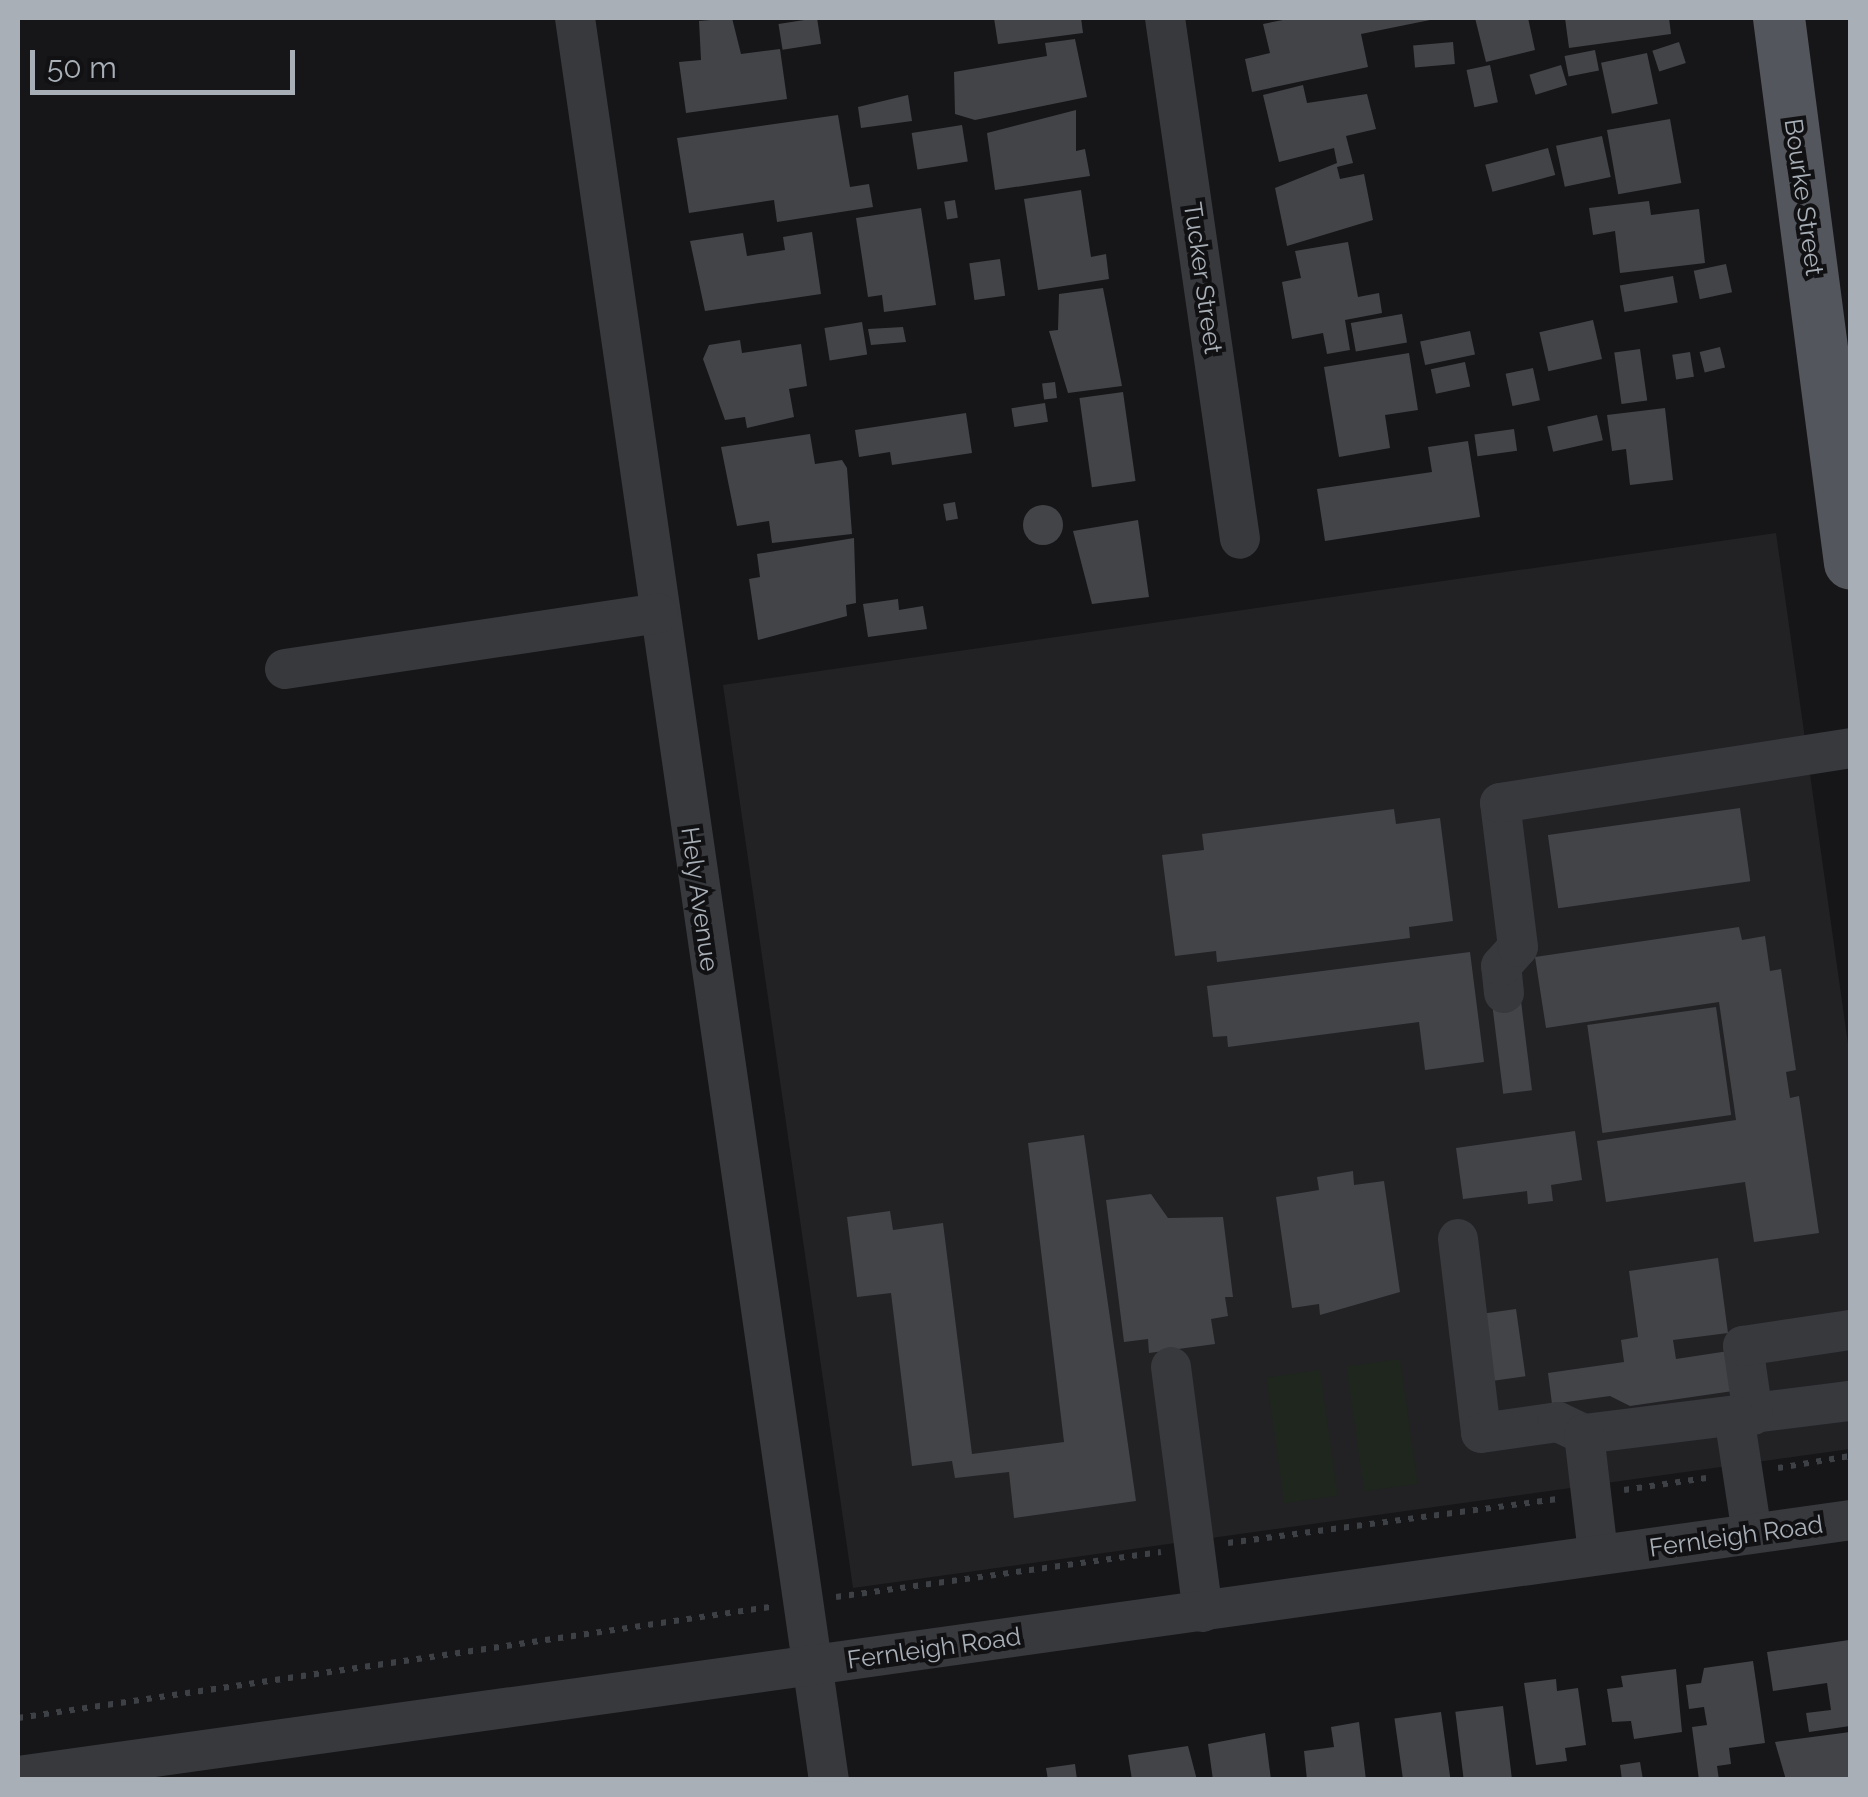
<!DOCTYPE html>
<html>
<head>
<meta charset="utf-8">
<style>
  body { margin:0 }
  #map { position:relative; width:1868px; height:1797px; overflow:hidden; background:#161618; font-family:Raleway,sans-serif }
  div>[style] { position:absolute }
  .built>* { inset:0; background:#222225 }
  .green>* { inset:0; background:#1e261e; transform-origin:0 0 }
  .building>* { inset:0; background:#424448; transform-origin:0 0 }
  .round { border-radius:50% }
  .path>* { height:6px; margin-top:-3px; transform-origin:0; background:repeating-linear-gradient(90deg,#3d4044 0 5px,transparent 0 13px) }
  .minor>* { height:40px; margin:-20px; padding:0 20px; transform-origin:20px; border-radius:20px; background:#37393d }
  .major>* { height:52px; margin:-26px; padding:0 26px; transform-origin:26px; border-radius:26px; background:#53565c }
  span { translate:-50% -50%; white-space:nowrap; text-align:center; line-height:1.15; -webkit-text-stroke:8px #111113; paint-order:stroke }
  .street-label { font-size:25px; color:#a8afb7 }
  .frame { position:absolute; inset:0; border:20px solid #a8afb7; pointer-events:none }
  .scale { position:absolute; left:30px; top:50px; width:265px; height:45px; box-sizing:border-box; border:5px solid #a8afb7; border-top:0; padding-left:12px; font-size:30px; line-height:35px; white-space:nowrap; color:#a8afb7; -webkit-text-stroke:8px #111113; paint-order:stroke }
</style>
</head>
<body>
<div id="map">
  <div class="built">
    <div style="clip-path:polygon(1776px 533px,1850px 1058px,1850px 1449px,853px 1588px,723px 685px)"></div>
  </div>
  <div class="green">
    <div style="left:1400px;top:1359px;width:126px;height:54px;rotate:82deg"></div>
    <div style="left:1320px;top:1370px;width:127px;height:54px;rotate:82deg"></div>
  </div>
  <div class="building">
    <div style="clip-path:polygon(732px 18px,741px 54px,780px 49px,787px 99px,686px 113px,679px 62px,701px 60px,699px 21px)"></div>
    <div style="left:817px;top:18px;width:26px;height:39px;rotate:81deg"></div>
    <div style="clip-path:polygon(994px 18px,1081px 18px,1083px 33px,998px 44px)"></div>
    <div style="clip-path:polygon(1293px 18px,1435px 18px,1435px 19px,1361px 34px,1368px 67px,1252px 92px,1245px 59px,1270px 53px,1263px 24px)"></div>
    <div style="clip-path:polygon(1475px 18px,1528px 18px,1535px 50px,1486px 62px)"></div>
    <div style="clip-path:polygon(1565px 18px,1669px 18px,1671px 34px,1569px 48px)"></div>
    <div style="clip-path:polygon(1075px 39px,1087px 97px,975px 120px,955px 114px,954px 72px,1047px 56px,1045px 43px)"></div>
    <div style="left:1453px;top:42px;width:22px;height:40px;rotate:85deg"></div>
    <div style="left:1679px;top:42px;width:22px;height:28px;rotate:72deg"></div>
    <div style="left:1595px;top:50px;width:21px;height:31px;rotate:79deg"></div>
    <div style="left:1647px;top:53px;width:52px;height:47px;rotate:78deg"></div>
    <div style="left:1490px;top:65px;width:38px;height:24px;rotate:78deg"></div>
    <div style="left:1561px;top:65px;width:21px;height:33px;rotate:73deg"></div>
    <div style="clip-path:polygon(1303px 85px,1307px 103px,1367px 94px,1376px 129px,1346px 136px,1353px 163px,1337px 167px,1340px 179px,1364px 174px,1373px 220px,1287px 246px,1275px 188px,1337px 163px,1334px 148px,1279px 162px,1263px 95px)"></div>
    <div style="clip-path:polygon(908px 95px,912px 121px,861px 128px,858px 107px)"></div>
    <div style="clip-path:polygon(1076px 110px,1076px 151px,1085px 149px,1090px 176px,995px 190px,987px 133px)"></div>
    <div style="clip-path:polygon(838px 115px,850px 187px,869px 184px,873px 207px,777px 222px,774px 200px,689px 213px,677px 138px)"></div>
    <div style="left:1670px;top:119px;width:65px;height:64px;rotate:80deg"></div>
    <div style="left:962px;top:125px;width:37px;height:51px;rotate:81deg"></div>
    <div style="left:1602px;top:136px;width:42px;height:47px;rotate:78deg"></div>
    <div style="left:1548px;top:148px;width:28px;height:65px;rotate:75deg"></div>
    <div style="clip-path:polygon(1081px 190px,1091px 257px,1106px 254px,1109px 279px,1038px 290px,1024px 199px)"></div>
    <div style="left:955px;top:200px;width:18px;height:11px;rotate:81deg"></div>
    <div style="clip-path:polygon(1649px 201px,1651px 215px,1699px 209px,1705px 263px,1620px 273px,1615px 231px,1593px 235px,1589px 208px)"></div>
    <div style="clip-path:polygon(921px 208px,936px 305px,884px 312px,882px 295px,868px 297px,856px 218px)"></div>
    <div style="clip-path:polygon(812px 232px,821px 294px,705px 311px,690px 241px,743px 233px,747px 256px,785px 250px,783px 237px)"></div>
    <div style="clip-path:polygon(1348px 242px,1358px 297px,1379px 293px,1382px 313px,1345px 320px,1350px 350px,1327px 354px,1323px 333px,1292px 339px,1282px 282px,1301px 278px,1295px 251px)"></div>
    <div style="left:1000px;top:259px;width:37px;height:31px;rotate:82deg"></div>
    <div style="left:1726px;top:264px;width:29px;height:33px;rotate:78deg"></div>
    <div style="left:1673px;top:276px;width:27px;height:54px;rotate:80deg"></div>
    <div style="clip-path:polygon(1103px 288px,1122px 386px,1068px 393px,1049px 331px,1058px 330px,1059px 294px)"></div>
    <div style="left:1402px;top:314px;width:29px;height:52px;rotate:80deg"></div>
    <div style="left:1593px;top:320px;width:40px;height:55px;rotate:77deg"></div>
    <div style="left:862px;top:322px;width:33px;height:38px;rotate:81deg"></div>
    <div style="clip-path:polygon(903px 327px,906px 342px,871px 345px,868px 329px)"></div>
    <div style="left:1470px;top:331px;width:24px;height:51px;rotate:78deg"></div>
    <div style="clip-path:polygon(740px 340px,742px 353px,801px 344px,807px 386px,789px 389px,794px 417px,747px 428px,745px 417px,725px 420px,703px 359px,709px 345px)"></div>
    <div style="left:1720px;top:347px;width:21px;height:21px;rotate:76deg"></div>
    <div style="left:1640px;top:349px;width:52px;height:26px;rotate:82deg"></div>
    <div style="left:1690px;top:352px;width:25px;height:18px;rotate:81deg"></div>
    <div style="clip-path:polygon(1409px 353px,1418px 410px,1385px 415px,1390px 448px,1339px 457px,1324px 367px)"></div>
    <div style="left:1465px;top:362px;width:25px;height:35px;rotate:78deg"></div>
    <div style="left:1533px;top:368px;width:33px;height:28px;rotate:78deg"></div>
    <div style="left:1055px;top:382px;width:16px;height:13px;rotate:83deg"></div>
    <div style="left:1123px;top:392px;width:90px;height:44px;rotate:82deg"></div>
    <div style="left:1045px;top:403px;width:19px;height:34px;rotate:81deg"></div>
    <div style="clip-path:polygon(1665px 408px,1673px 480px,1630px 485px,1626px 449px,1612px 451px,1607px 415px)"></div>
    <div style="clip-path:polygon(966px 413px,972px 453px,892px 465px,890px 452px,859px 457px,855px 430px)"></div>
    <div style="left:1597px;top:415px;width:26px;height:51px;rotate:77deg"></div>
    <div style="left:1514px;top:429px;width:22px;height:40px;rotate:82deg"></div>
    <div style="clip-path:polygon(810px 434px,815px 464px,842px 460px,847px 468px,852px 534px,772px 543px,769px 521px,737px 526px,721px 447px)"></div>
    <div style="clip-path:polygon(1468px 441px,1480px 517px,1325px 541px,1317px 489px,1432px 472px,1428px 447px)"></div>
    <div style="left:955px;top:502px;width:17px;height:12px;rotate:80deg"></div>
    <div class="round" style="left:1023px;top:505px;width:40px;height:40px"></div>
    <div style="clip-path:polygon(1138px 520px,1149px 597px,1092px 604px,1073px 531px)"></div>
    <div style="clip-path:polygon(854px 538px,856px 603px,846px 605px,847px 616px,758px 640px,749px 579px,760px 577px,757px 554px)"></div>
    <div style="clip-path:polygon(898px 599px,899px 610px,923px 606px,927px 629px,868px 637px,863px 604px)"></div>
    <div style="left:1740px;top:808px;width:74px;height:194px;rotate:82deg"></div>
    <div style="clip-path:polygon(1394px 809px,1396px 824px,1440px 818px,1453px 921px,1409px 927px,1410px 938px,1217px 962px,1216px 951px,1175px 956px,1162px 855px,1204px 850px,1202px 834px)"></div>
    <div style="clip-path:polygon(1739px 927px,1742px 940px,1765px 936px,1770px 971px,1781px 969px,1796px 1070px,1786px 1072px,1790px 1098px,1799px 1096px,1819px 1233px,1754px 1242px,1745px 1182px,1606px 1202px,1597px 1141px,1736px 1120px,1719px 1002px,1546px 1028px,1535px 957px)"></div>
    <div style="clip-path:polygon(1470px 952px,1484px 1062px,1425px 1070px,1419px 1022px,1228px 1047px,1227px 1036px,1213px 1037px,1207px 986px)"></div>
    <div style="left:1521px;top:1001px;width:90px;height:29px;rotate:83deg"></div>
    <div style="left:1716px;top:1007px;width:109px;height:130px;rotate:82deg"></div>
    <div style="clip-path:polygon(1575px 1131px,1582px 1180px,1551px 1185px,1553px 1201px,1528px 1204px,1527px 1191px,1463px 1199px,1456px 1148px)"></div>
    <div style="clip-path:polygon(1084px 1135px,1136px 1501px,1014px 1518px,1009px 1472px,955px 1478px,952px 1461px,912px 1466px,891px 1293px,857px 1297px,847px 1217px,890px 1211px,893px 1230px,943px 1223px,972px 1454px,1064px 1442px,1028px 1143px)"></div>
    <div style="clip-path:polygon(1353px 1171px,1354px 1185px,1384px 1181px,1400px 1292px,1320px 1315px,1319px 1304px,1292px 1308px,1276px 1197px,1319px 1190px,1317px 1177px)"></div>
    <div style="clip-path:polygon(1151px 1194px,1168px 1218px,1223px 1217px,1233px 1297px,1225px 1297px,1228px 1316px,1211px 1319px,1215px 1344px,1149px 1353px,1148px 1339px,1124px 1342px,1106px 1200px)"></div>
    <div style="clip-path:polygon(1718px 1258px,1728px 1333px,1673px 1340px,1676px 1359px,1735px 1350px,1740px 1390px,1630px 1406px,1610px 1396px,1552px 1404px,1548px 1373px,1624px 1362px,1621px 1340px,1638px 1337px,1629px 1271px)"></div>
    <div style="left:1516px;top:1309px;width:68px;height:34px;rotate:82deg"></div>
    <div style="clip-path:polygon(1849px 1640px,1850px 1726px,1809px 1732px,1806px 1713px,1831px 1710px,1827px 1683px,1773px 1691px,1767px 1652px)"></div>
    <div style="clip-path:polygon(1753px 1661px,1765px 1743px,1729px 1748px,1731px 1764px,1717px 1766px,1719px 1780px,1699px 1780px,1692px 1727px,1707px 1725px,1704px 1707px,1689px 1709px,1686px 1685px,1701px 1683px,1704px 1668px)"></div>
    <div style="clip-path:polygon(1676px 1669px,1682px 1732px,1634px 1739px,1631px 1721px,1612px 1722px,1607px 1689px,1623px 1687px,1621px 1676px)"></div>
    <div style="clip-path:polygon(1556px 1679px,1557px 1691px,1578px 1688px,1586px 1745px,1565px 1748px,1567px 1761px,1536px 1765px,1524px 1683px)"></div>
    <div style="left:1503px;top:1706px;width:75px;height:48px;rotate:83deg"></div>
    <div style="left:1441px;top:1712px;width:69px;height:47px;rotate:82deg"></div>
    <div style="clip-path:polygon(1359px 1722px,1366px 1780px,1307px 1780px,1304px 1751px,1334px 1747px,1331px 1727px)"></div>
    <div style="clip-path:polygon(1850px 1732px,1850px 1780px,1786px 1780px,1775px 1742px)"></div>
    <div style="clip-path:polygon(1265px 1733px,1271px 1780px,1213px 1780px,1208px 1744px)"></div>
    <div style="clip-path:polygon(1188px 1746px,1197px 1780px,1132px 1780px,1128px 1755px)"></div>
    <div style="clip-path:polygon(1640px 1762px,1643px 1780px,1622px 1780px,1620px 1765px)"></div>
    <div style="clip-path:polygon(1075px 1764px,1077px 1780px,1048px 1780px,1046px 1768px)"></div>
  </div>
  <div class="path">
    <div style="left:1778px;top:1468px;width:73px;rotate:-9.5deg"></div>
    <div style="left:1624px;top:1490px;width:83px;rotate:-8.3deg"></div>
    <div style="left:1228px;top:1543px;width:332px;rotate:-7.6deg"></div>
    <div style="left:836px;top:1597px;width:328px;rotate:-7.9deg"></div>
    <div style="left:18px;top:1718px;width:760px;rotate:-8.4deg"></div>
  </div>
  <div class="minor">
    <div style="left:575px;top:18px;width:1780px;rotate:81.8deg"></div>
    <div style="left:1165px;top:18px;width:526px;rotate:81.81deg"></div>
    <div style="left:285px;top:669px;width:377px;rotate:-8.5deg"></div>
    <div style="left:1504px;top:993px;width:27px;rotate:-96deg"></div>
    <div style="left:1501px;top:966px;width:25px;rotate:-48deg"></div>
    <div style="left:1518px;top:947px;width:145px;rotate:-97.1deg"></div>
    <div style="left:1500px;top:803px;width:354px;rotate:-8.9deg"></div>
    <div style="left:1458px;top:1239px;width:195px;rotate:83.2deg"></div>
    <div style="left:1481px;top:1433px;width:78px;rotate:-8.1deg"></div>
    <div style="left:1558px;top:1422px;width:29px;rotate:25deg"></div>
    <div style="left:1584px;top:1434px;width:268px;rotate:-7.1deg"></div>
    <div style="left:1171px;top:1367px;width:247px;rotate:82.6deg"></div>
    <div style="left:1753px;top:1415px;width:70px;rotate:-98.2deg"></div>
    <div style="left:1743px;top:1346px;width:108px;rotate:-8.5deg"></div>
    <div style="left:1734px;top:1416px;width:118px;rotate:81.3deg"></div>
    <div style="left:1584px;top:1434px;width:121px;rotate:83.3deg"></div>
    <div style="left:18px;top:1776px;width:1850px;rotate:-7.95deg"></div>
  </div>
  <div class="major">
    <div style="left:1779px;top:18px;width:550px;rotate:82.58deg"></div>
  </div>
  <div class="street-label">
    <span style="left:1804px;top:197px;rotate:82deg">Bourke Street</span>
    <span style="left:1203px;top:278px;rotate:82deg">Tucker Street</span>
    <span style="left:700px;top:899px;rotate:82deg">Hely Avenue</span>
    <span style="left:1736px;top:1536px;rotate:-8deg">Fernleigh Road</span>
    <span style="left:934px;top:1648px;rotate:-8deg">Fernleigh Road</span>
  </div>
  <div class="frame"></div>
  <div class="scale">50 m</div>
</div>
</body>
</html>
